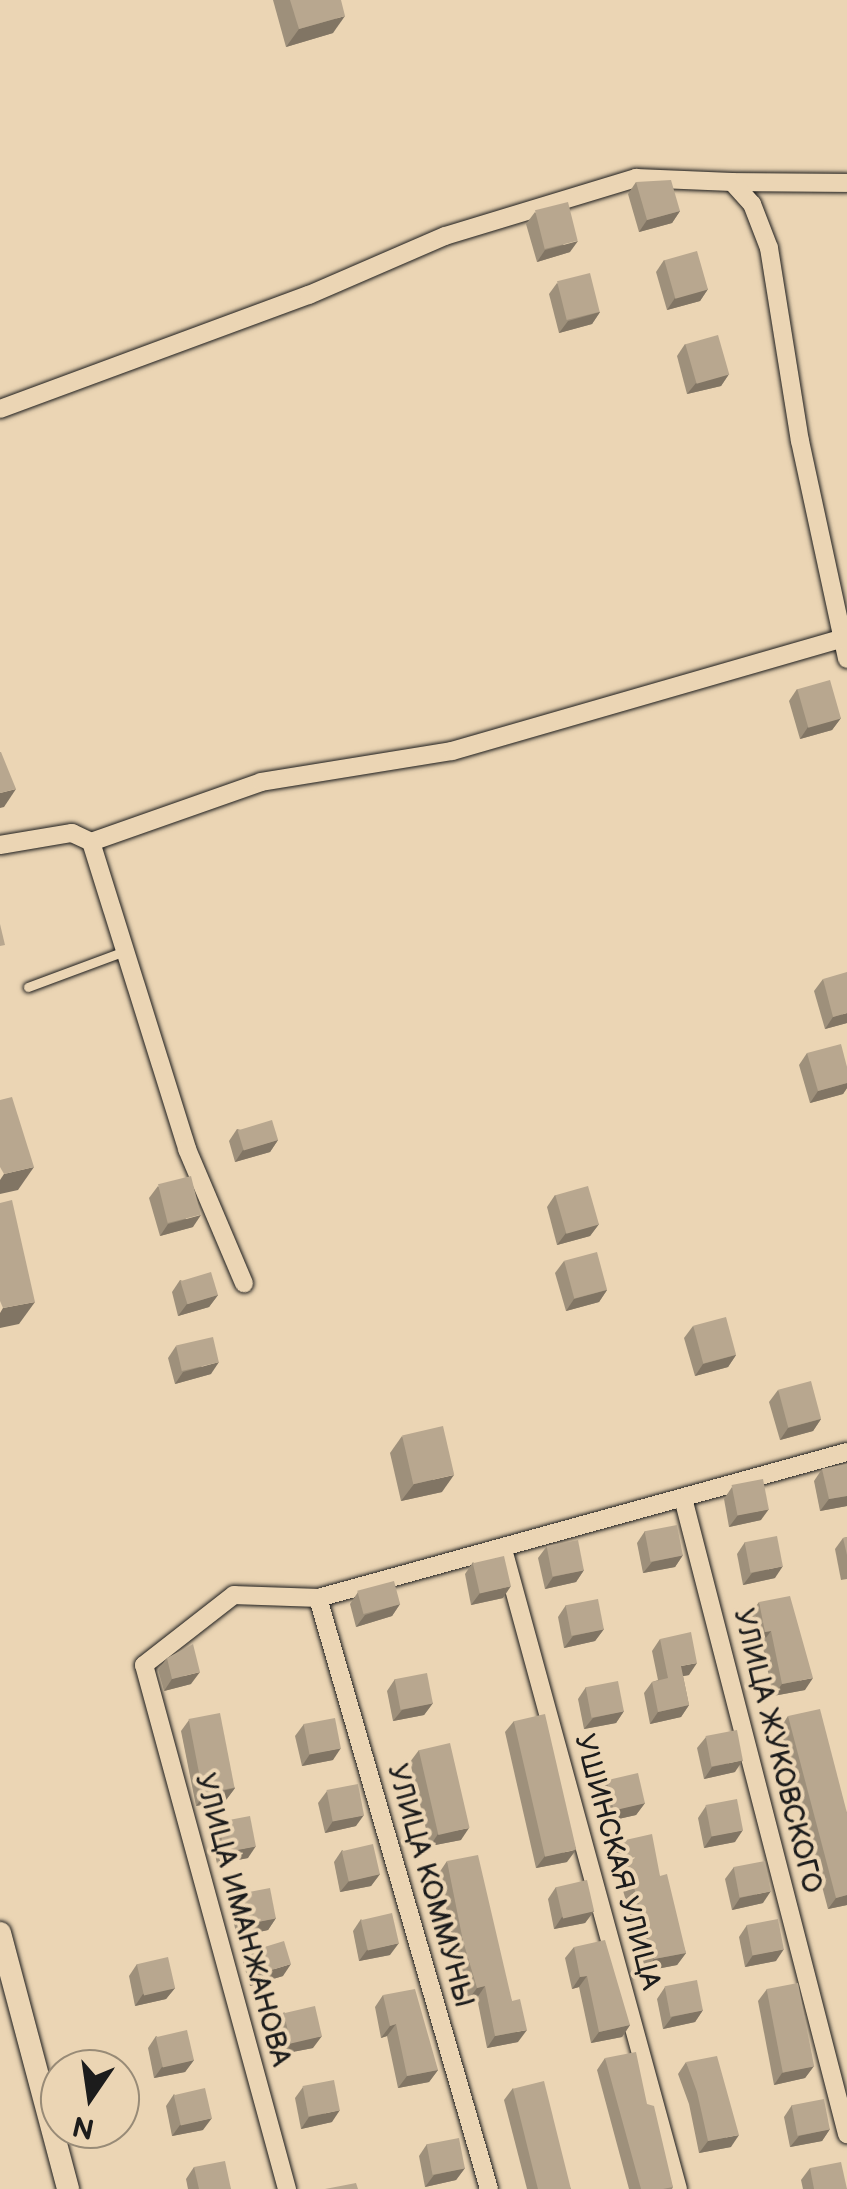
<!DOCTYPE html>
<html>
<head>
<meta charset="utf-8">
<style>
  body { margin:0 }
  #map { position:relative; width:847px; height:2189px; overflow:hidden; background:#ebd5b4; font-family:"Balsamiq Sans",sans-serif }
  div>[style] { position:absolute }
  .roads { filter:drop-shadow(0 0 2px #1c1c1c) drop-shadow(0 0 2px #1c1c1c) }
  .service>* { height:9px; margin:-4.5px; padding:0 4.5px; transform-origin:4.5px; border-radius:4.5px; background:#ebd5b4 }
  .minor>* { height:18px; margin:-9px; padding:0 9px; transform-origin:9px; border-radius:9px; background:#ebd5b4 }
  .secondary>* { height:22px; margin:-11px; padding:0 11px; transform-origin:11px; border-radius:11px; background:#ebd5b4 }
  .wall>* { inset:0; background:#9e907b }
  .shaded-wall>* { inset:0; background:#817564 }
  .building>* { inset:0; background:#b8a78f; transform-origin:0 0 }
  span { translate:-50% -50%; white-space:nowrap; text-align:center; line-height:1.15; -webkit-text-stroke:8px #ebd5b4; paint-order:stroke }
  .street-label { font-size:28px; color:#1c1c1c }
  .north { position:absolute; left:40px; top:2049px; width:100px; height:100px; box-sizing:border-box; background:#ebd5b4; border:2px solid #988b77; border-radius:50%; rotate:193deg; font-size:28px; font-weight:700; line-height:40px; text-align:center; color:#1c1c1c }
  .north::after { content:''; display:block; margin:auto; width:35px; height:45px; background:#1c1c1c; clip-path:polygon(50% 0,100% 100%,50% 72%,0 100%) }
</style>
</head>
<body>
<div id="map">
  <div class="roads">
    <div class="service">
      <div style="left:28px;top:987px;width:103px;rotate:-20.4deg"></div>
    </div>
    <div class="minor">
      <div style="left:732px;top:182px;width:115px;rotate:0.5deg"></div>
      <div style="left:0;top:409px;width:329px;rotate:-20.3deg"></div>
      <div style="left:309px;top:295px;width:148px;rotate:-23.5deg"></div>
      <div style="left:445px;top:236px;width:200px;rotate:-16.9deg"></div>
      <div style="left:636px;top:178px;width:96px;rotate:2.4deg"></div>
      <div style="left:732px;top:182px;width:30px;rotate:48deg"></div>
      <div style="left:752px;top:204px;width:47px;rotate:68.9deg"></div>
      <div style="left:769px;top:248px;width:195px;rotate:80.9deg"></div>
      <div style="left:800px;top:441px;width:223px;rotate:77.8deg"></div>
      <div style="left:91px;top:842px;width:180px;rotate:-19.4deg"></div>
      <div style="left:261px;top:782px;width:193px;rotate:-9.2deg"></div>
      <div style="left:452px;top:751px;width:411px;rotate:-16.1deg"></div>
      <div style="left:0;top:845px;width:73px;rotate:-9.5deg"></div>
      <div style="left:72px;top:833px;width:21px;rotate:25deg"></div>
      <div style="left:91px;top:842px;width:322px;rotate:72.6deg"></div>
      <div style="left:187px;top:1149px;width:146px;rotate:67deg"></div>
      <div style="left:683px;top:1498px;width:657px;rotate:75.54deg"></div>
      <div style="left:503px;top:1549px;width:663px;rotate:74.71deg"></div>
      <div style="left:318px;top:1598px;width:615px;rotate:73.86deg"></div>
      <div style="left:287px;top:2189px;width:543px;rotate:-105.26deg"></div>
      <div style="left:144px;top:1665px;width:114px;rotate:-37.9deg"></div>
      <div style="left:234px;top:1595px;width:84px;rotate:2deg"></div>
      <div style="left:318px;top:1598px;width:549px;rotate:-15.43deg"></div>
    </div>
    <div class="secondary">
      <div style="left:0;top:1933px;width:265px;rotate:75.1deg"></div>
    </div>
  </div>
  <div class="wall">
    <div style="clip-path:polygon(273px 0,341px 0,333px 33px,286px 47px)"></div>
    <div style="clip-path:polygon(636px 182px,680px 211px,672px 223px,639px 232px,628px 194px)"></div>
    <div style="clip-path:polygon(535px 212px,570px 252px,537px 262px,526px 224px)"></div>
    <div style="clip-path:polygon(664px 260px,708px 289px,700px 301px,667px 310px,656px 272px)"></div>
    <div style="clip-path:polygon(557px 283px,600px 312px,592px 324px,559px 333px,549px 294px)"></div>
    <div style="clip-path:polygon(685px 344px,729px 374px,721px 386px,687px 394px,677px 356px)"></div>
    <div style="clip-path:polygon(797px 689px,841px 718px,832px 730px,800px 739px,789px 701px)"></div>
    <div style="clip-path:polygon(823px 979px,847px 1023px,825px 1029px,814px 991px)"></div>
    <div style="clip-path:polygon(807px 1053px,847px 1067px,847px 1088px,843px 1094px,810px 1103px,799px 1065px)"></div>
    <div style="clip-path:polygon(237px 1129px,278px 1140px,270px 1152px,235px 1162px,229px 1141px)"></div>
    <div style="clip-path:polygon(158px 1186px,193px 1227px,160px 1236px,149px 1198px)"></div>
    <div style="clip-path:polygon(555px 1195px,599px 1224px,590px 1236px,557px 1245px,547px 1207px)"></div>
    <div style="clip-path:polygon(564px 1261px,607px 1290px,599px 1302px,566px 1311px,555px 1273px)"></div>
    <div style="clip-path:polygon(180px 1280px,218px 1295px,209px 1307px,178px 1316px,172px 1292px)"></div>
    <div style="clip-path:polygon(693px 1326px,736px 1355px,728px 1367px,695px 1376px,684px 1338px)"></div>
    <div style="clip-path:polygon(176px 1346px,211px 1374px,175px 1384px,168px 1358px)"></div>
    <div style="clip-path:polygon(778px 1390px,821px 1419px,813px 1431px,780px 1440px,769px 1402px)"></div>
    <div style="clip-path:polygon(402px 1436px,442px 1492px,401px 1501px,390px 1453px)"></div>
    <div style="clip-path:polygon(847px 1464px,847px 1506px,820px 1511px,814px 1481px,822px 1469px)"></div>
    <div style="clip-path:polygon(732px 1487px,761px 1520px,729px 1527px,724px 1499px)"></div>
    <div style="clip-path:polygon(645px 1531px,683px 1555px,675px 1567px,643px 1573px,637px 1543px)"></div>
    <div style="clip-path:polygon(847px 1537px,847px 1579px,841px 1580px,835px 1549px,843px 1538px)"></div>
    <div style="clip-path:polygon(745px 1542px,775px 1578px,743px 1585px,737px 1554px)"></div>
    <div style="clip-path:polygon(547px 1546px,584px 1570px,576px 1582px,545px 1589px,538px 1558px)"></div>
    <div style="clip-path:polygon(473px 1562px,503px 1598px,471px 1605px,465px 1574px)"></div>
    <div style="clip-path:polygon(358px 1592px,400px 1604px,392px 1616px,356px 1627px,350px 1604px)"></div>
    <div style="clip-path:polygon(759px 1602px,805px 1690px,773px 1696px,762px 1643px,757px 1644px,750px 1614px)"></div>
    <div style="clip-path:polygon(566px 1605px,604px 1629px,595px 1641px,564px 1648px,558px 1617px)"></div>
    <div style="clip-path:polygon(660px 1639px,689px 1675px,683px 1676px,689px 1705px,681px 1717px,650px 1724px,644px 1693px,652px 1682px,658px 1680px,652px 1651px)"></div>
    <div style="clip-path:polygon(167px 1658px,191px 1684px,164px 1691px,158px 1670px)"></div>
    <div style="clip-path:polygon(395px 1679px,433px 1703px,424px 1715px,393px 1721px,387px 1691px)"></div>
    <div style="clip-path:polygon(586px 1687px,624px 1711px,616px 1723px,584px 1729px,578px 1699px)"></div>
    <div style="clip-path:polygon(788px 1716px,847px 1813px,847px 1905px,828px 1909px,780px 1728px)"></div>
    <div style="clip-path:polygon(189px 1720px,235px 1788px,226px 1800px,196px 1806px,181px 1731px)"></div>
    <div style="clip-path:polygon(514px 1721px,567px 1862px,536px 1868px,505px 1732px)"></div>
    <div style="clip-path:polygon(304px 1724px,333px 1760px,302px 1766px,295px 1736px)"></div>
    <div style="clip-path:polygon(706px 1737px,735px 1772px,704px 1779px,697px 1748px)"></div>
    <div style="clip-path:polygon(419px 1750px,461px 1840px,430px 1846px,410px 1762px)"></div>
    <div style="clip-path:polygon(607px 1780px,645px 1803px,636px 1815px,605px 1822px,599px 1791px)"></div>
    <div style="clip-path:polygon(327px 1791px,356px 1826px,325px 1833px,318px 1803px)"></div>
    <div style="clip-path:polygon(706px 1806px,735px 1842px,704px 1848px,698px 1818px)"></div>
    <div style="clip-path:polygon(219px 1822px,248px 1858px,217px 1864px,211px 1834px)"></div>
    <div style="clip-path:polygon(621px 1841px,660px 1876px,686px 1953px,677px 1965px,646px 1971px,612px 1852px)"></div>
    <div style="clip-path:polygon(342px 1850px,380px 1874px,371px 1886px,340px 1892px,334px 1862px)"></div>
    <div style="clip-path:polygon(447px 1861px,512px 2001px,518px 2042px,487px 2048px,477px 1998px,468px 2000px,455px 1953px,439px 1873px)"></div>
    <div style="clip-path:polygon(734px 1867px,763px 1903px,732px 1910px,725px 1879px)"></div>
    <div style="clip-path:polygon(556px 1887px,594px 1911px,585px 1923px,554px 1929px,548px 1899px)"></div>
    <div style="clip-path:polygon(239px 1894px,276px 1918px,268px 1930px,237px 1937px,230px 1906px)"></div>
    <div style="clip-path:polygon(361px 1919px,390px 1955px,359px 1961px,353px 1931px)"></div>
    <div style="clip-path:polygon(747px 1925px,776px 1961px,745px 1967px,739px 1937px)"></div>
    <div style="clip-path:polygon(574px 1947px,630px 2025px,622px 2037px,591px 2043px,579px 1987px,572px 1989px,565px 1958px)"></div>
    <div style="clip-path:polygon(251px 1950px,283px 1976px,250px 1986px,243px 1962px)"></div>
    <div style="clip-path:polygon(137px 1964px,175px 1988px,166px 1999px,135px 2006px,129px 1976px)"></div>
    <div style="clip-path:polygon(665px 1987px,703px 2010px,695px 2022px,663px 2029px,657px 1999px)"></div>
    <div style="clip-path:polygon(767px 1989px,814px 2066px,805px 2078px,774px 2085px,758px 2001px)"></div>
    <div style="clip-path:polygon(383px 1995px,438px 2070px,429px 2082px,398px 2088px,387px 2036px,381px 2038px,375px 2007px)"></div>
    <div style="clip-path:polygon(284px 2012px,313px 2048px,282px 2054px,276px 2024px)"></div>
    <div style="clip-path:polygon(156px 2036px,194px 2060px,185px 2072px,154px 2078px,148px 2048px)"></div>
    <div style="clip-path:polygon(605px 2058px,673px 2187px,672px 2189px,629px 2189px,597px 2070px)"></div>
    <div style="clip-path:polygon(686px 2062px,731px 2147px,699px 2153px,689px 2104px,678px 2074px)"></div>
    <div style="clip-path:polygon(303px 2087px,332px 2122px,301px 2129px,295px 2098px)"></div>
    <div style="clip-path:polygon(513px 2088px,571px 2189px,527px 2189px,504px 2100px)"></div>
    <div style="clip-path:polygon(174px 2094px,203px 2130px,172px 2136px,166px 2106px)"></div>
    <div style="clip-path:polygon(792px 2105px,830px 2129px,822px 2141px,790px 2147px,784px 2117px)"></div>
    <div style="clip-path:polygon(427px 2144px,465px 2168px,456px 2180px,425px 2187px,419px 2156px)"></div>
    <div style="clip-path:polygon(194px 2167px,231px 2189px,188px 2189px,186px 2179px)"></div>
    <div style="clip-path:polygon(810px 2168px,847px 2189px,803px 2189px,801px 2180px)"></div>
  </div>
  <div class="shaded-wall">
    <div style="clip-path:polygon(345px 16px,333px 33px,286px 47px,299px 29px)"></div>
    <div style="clip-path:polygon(680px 211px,672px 223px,639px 232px,647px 220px)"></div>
    <div style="clip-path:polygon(578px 241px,570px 252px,537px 262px,545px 250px)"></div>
    <div style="clip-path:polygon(708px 289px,700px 301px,667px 310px,675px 298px)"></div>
    <div style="clip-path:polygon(600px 312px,592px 324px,559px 333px,568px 321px)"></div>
    <div style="clip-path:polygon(729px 374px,721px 386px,687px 394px,696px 383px)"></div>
    <div style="clip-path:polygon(841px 718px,832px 730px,800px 739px,808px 727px)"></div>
    <div style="clip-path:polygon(16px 789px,4px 807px,0 808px,0 793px)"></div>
    <div style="clip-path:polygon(847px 1013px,847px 1023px,825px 1029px,833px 1017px)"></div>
    <div style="clip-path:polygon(847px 1083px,847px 1088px,843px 1094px,810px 1103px,818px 1091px)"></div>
    <div style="clip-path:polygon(278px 1140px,270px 1152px,235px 1162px,243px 1150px)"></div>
    <div style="clip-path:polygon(34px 1167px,18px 1190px,0 1194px,0 1180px,4px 1174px)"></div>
    <div style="clip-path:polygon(201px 1215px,193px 1227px,160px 1236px,168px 1224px)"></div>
    <div style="clip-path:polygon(599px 1224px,590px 1236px,557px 1245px,566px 1233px)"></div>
    <div style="clip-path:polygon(607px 1290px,599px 1302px,566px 1311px,574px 1299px)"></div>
    <div style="clip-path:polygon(218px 1295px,209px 1307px,178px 1316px,187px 1304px)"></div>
    <div style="clip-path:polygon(35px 1302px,19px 1324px,0 1328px,0 1313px,3px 1308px)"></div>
    <div style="clip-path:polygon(736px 1355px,728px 1367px,695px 1376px,703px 1364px)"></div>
    <div style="clip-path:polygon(219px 1362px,211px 1374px,175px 1384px,183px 1372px)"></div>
    <div style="clip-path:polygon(821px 1419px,813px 1431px,780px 1440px,788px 1428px)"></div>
    <div style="clip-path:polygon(454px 1475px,442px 1492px,401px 1501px,414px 1484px)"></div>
    <div style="clip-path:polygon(847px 1496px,847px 1506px,820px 1511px,829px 1499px)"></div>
    <div style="clip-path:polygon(769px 1509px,761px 1520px,729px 1527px,738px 1515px)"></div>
    <div style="clip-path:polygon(683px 1555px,675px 1567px,643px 1573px,652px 1562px)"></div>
    <div style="clip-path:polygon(783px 1566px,775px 1578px,743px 1585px,752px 1573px)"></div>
    <div style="clip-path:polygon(584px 1570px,576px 1582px,545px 1589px,553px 1577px)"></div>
    <div style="clip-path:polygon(511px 1586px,503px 1598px,471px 1605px,480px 1593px)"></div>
    <div style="clip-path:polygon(400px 1604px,392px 1616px,356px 1627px,365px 1615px)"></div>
    <div style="clip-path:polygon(604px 1629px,595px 1641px,564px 1648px,573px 1636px)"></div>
    <div style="clip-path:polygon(771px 1631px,762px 1643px,757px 1644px,765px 1632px)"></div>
    <div style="clip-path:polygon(697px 1663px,689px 1675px,673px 1678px,681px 1666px)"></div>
    <div style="clip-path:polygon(200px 1672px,191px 1684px,164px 1691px,172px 1679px)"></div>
    <div style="clip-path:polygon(813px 1678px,805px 1690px,773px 1696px,782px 1684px)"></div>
    <div style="clip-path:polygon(433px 1703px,424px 1715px,393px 1721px,402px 1710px)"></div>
    <div style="clip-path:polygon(689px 1705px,681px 1717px,650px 1724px,658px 1712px)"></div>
    <div style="clip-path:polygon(624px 1711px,616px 1723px,584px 1729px,593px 1718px)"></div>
    <div style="clip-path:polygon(341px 1748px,333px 1760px,302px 1766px,310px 1754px)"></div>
    <div style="clip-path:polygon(743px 1760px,735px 1772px,704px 1779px,712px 1767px)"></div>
    <div style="clip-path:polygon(235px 1788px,226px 1800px,196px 1806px,204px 1795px)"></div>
    <div style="clip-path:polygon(645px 1803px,636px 1815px,605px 1822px,613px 1810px)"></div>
    <div style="clip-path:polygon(364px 1815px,356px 1826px,325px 1833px,333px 1821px)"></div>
    <div style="clip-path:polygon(469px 1828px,461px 1840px,430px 1846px,438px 1834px)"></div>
    <div style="clip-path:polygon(743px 1830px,735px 1842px,704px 1848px,712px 1836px)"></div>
    <div style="clip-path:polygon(256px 1846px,248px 1858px,217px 1864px,225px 1852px)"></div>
    <div style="clip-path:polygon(576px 1850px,567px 1862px,536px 1868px,545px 1856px)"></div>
    <div style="clip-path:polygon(380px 1874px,371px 1886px,340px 1892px,349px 1881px)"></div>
    <div style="clip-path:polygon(771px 1891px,763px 1903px,732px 1910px,740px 1898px)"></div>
    <div style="clip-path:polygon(847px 1895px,847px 1905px,828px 1909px,836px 1898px)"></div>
    <div style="clip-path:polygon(594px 1911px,585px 1923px,554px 1929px,562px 1917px)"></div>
    <div style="clip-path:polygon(276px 1918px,268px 1930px,237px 1937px,245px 1925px)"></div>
    <div style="clip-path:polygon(399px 1943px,390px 1955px,359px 1961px,367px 1950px)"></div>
    <div style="clip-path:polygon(784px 1949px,776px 1961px,745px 1967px,753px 1955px)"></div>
    <div style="clip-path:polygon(686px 1953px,677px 1965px,646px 1971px,654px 1959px)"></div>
    <div style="clip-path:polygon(291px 1964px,283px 1976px,250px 1986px,258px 1974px)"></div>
    <div style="clip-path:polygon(587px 1976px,579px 1987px,572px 1989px,580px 1977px)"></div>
    <div style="clip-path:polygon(485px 1986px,477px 1998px,468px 2000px,477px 1988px)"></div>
    <div style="clip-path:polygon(175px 1988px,166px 1999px,135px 2006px,143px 1994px)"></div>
    <div style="clip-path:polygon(703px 2010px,695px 2022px,663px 2029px,672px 2017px)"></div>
    <div style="clip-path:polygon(396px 2024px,387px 2036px,381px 2038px,390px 2026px)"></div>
    <div style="clip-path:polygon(630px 2025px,622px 2037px,591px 2043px,599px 2032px)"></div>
    <div style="clip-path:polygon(527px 2030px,518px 2042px,487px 2048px,495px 2036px)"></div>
    <div style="clip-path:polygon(322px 2036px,313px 2048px,282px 2054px,290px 2042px)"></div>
    <div style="clip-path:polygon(194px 2060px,185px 2072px,154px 2078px,162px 2067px)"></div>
    <div style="clip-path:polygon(814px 2066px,805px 2078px,774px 2085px,782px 2073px)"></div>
    <div style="clip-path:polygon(438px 2070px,429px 2082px,398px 2088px,407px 2076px)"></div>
    <div style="clip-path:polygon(340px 2110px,332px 2122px,301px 2129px,309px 2117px)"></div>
    <div style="clip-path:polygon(212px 2118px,203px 2130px,172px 2136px,180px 2125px)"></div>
    <div style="clip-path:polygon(830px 2129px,822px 2141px,790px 2147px,799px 2136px)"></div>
    <div style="clip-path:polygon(739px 2135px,731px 2147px,699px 2153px,708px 2141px)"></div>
    <div style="clip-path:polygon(465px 2168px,456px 2180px,425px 2187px,434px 2175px)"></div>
  </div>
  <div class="building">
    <div style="clip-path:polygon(290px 0,341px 0,345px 16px,299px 29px)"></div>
    <div style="clip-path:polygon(671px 180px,680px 211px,647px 220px,636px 182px)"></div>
    <div style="left:568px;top:202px;width:40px;height:34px;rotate:76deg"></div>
    <div style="left:697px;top:251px;width:40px;height:34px;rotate:74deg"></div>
    <div style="left:590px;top:273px;width:40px;height:34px;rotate:76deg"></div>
    <div style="left:718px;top:335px;width:41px;height:34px;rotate:74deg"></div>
    <div style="left:830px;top:680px;width:40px;height:34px;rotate:74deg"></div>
    <div style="clip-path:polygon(0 752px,1px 752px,16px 789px,0 793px)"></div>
    <div style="clip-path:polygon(0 924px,5px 945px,0 946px)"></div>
    <div style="clip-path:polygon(847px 972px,847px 1013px,833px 1017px,823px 979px)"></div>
    <div style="clip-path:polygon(841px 1044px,847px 1067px,847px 1083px,818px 1091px,807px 1053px)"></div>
    <div style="clip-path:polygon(12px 1097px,34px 1167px,4px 1174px,0 1167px,0 1100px)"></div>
    <div style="left:272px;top:1120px;width:21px;height:36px;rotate:73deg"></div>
    <div style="left:191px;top:1176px;width:40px;height:34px;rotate:76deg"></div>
    <div style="left:588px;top:1186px;width:40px;height:34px;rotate:74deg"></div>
    <div style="clip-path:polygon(12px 1200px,35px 1302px,3px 1308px,0 1301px,0 1203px)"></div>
    <div style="left:597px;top:1252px;width:39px;height:34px;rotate:75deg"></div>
    <div style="left:211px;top:1272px;width:24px;height:32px;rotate:73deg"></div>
    <div style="left:726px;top:1317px;width:39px;height:34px;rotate:75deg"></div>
    <div style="left:213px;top:1337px;width:26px;height:38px;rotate:77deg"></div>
    <div style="left:811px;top:1381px;width:39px;height:34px;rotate:75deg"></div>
    <div style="left:443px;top:1426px;width:50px;height:42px;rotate:77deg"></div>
    <div style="clip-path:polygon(847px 1464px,847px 1496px,829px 1499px,822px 1469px)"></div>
    <div style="left:763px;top:1479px;width:31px;height:32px;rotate:79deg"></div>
    <div style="left:677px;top:1525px;width:31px;height:33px;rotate:79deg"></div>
    <div style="left:777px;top:1536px;width:31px;height:33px;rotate:79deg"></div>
    <div style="clip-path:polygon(847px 1537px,847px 1555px,843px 1538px)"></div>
    <div style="left:578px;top:1540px;width:31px;height:32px;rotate:79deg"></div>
    <div style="left:504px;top:1556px;width:31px;height:32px;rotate:77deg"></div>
    <div style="left:394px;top:1581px;width:24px;height:38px;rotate:75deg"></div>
    <div style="clip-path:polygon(790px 1596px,813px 1678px,782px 1684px,771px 1631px,765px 1632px,759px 1602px)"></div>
    <div style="left:598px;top:1599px;width:31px;height:33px;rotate:79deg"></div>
    <div style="clip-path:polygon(691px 1632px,697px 1663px,681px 1666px,689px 1705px,658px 1712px,652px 1682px,668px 1678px,660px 1639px)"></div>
    <div style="clip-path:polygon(193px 1644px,200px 1672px,172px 1679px,167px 1658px)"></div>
    <div style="left:427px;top:1673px;width:31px;height:33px;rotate:79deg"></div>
    <div style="left:618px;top:1681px;width:31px;height:33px;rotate:79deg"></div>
    <div style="clip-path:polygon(820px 1709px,847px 1813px,847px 1895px,836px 1898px,788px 1716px)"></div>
    <div style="left:220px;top:1713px;width:76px;height:32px;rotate:79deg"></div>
    <div style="left:545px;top:1714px;width:139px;height:32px;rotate:77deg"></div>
    <div style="left:335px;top:1718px;width:31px;height:32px;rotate:79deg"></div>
    <div style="left:737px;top:1730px;width:31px;height:32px;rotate:79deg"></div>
    <div style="left:450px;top:1743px;width:87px;height:32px;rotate:77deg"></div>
    <div style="left:638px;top:1773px;width:31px;height:32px;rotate:77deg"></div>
    <div style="left:358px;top:1784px;width:32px;height:32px;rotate:79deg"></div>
    <div style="left:737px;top:1799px;width:32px;height:32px;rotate:79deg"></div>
    <div style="left:250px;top:1816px;width:31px;height:32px;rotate:79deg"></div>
    <div style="clip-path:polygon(652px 1834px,660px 1876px,667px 1874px,686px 1953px,654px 1959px,621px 1841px)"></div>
    <div style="left:373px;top:1844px;width:31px;height:32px;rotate:77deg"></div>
    <div style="clip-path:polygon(478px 1855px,512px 2001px,520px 1999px,527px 2030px,495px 2036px,485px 1986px,477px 1988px,463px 1941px,447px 1861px)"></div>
    <div style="left:765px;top:1861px;width:31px;height:32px;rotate:79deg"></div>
    <div style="left:587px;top:1880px;width:32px;height:32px;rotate:77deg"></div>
    <div style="left:270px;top:1888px;width:31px;height:32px;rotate:79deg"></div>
    <div style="left:392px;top:1913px;width:31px;height:32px;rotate:77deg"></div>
    <div style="left:778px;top:1919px;width:31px;height:32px;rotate:79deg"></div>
    <div style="clip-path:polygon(605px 1940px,630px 2025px,599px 2032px,587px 1976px,580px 1977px,574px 1947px)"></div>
    <div style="left:284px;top:1941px;width:24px;height:34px;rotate:73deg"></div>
    <div style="left:168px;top:1957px;width:32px;height:32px;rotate:77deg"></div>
    <div style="left:697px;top:1980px;width:31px;height:33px;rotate:79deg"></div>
    <div style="left:798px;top:1983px;width:85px;height:32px;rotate:79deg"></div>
    <div style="clip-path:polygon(415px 1989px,438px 2070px,407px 2076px,396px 2024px,390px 2026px,383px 1995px)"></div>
    <div style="left:315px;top:2006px;width:31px;height:32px;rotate:77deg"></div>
    <div style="left:187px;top:2030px;width:31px;height:32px;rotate:77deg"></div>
    <div style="clip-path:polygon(636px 2052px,647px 2104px,654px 2106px,673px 2187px,663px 2189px,641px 2189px,605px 2058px)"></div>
    <div style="clip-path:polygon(717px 2056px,739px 2135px,708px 2141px,697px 2092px,686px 2062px)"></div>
    <div style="left:334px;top:2080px;width:31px;height:32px;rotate:79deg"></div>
    <div style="left:544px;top:2081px;width:111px;height:32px;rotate:76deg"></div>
    <div style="left:205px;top:2088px;width:31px;height:32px;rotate:77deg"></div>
    <div style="left:824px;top:2099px;width:31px;height:33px;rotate:79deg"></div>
    <div style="left:459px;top:2138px;width:31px;height:33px;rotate:79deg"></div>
    <div style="clip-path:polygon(225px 2161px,231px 2189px,199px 2189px,194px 2167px)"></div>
    <div style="clip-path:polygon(841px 2162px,847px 2189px,814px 2189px,810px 2168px)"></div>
    <div style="clip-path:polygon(356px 2183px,358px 2189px,325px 2189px)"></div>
  </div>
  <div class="street-label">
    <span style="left:777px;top:1751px;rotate:76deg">УЛИЦА ЖУКОВСКОГО</span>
    <span style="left:617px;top:1862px;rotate:75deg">УШИНСКАЯ УЛИЦА</span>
    <span style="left:430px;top:1886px;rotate:74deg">УЛИЦА КОММУНЫ</span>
    <span style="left:242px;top:1920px;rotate:75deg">УЛИЦА ИМАНЖАНОВА</span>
  </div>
  <div class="north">N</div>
</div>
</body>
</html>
